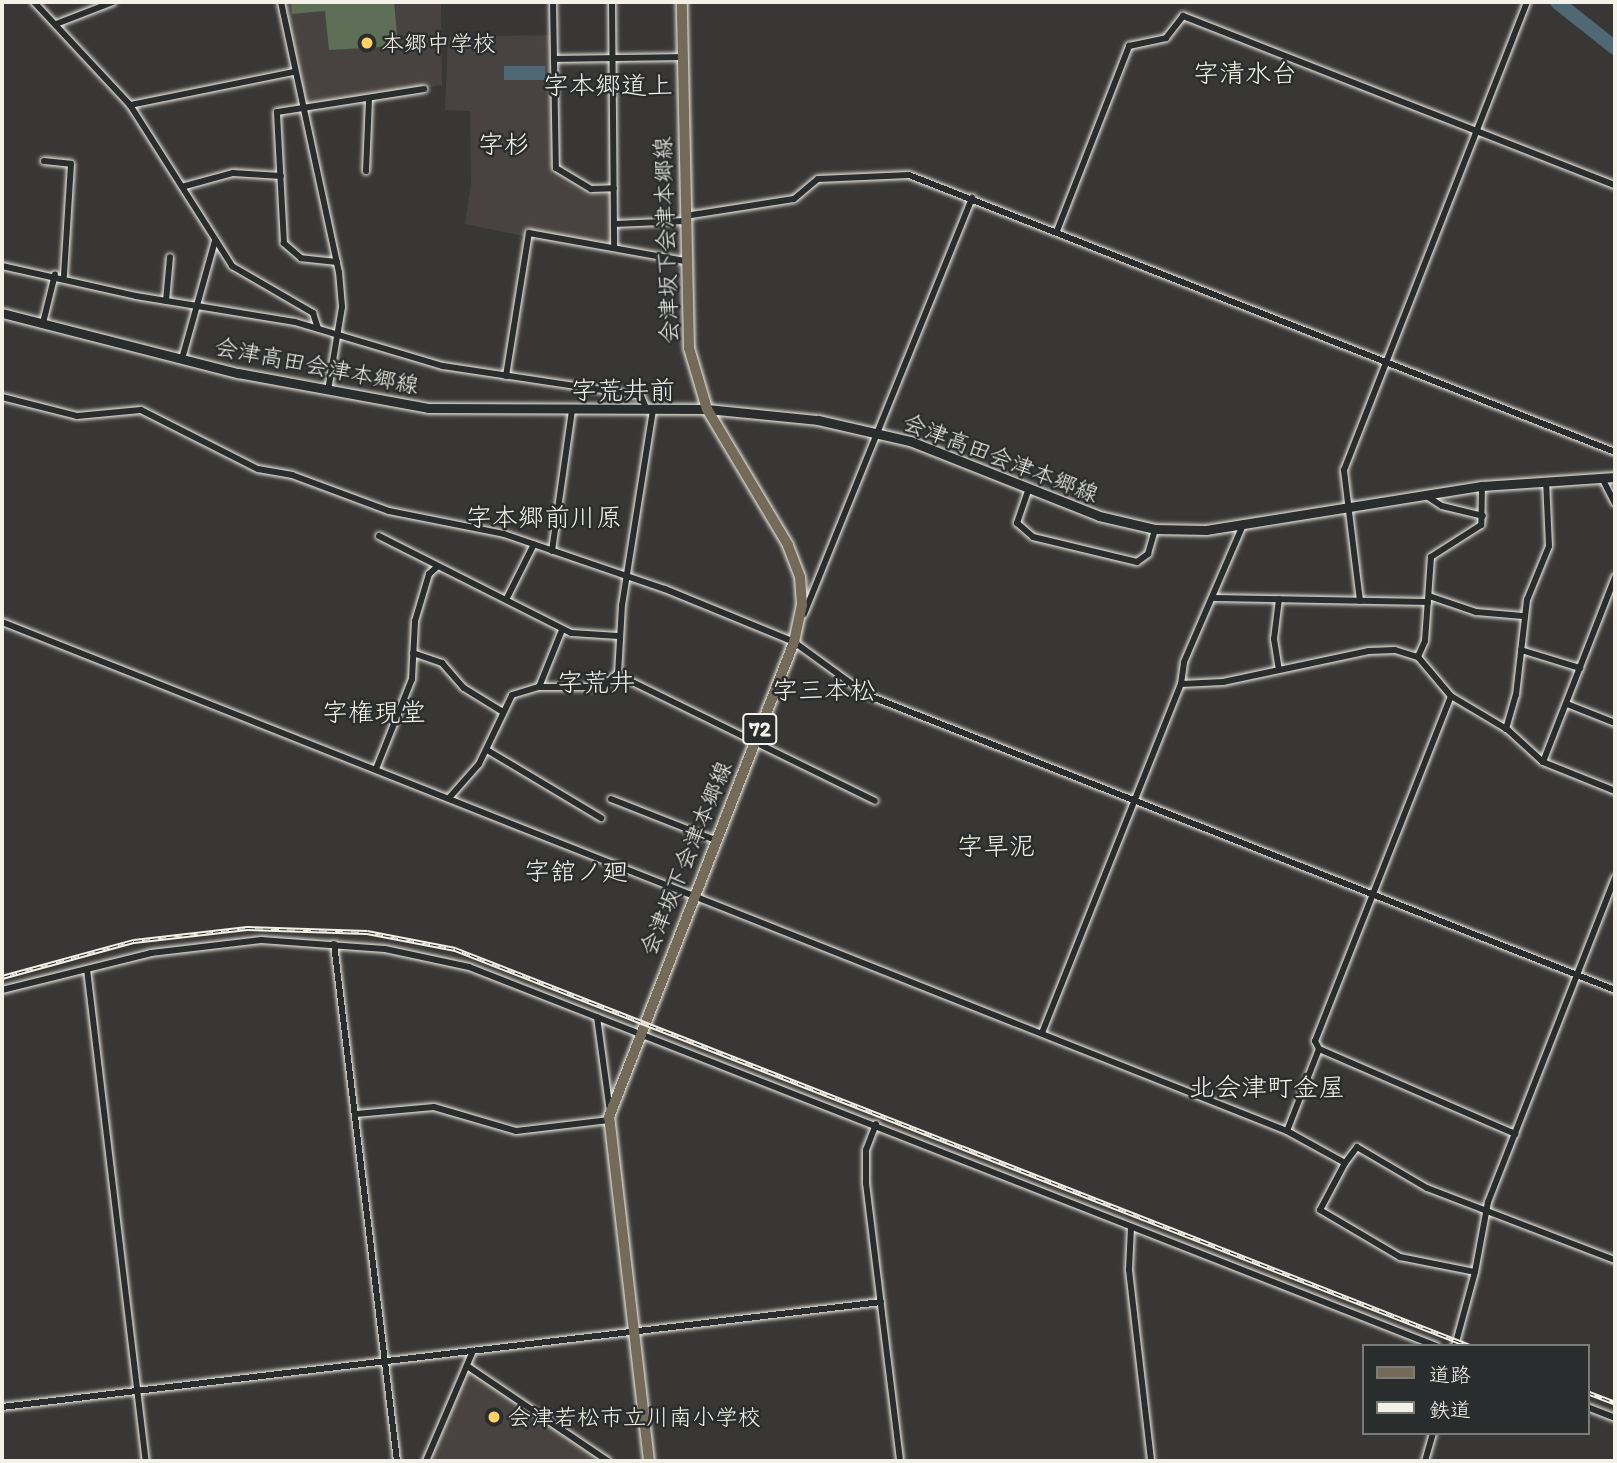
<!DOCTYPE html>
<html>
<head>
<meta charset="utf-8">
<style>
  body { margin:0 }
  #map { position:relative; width:1617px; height:1463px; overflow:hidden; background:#383736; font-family:Itim,"Klee One",sans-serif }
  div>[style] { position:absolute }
  .built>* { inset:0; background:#484340 }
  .green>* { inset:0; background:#5e6f58 }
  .water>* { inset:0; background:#4f6874; transform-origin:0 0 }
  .river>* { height:14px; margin:-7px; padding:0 7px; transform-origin:7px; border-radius:7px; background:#4f6874 }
  .roads { filter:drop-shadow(0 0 2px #f4f1e8) drop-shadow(0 0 2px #f4f1e8) }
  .minor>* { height:6px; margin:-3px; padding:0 3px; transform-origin:3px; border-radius:3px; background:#2a2d2e }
  .secondary>* { height:9px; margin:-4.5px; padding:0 4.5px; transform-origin:4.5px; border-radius:4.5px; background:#2a2d2e }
  .primary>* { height:10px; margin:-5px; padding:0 5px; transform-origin:5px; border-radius:5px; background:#746a5a }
  .rail>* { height:5px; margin-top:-2.5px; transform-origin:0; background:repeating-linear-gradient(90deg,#2a2d2e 0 8px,#f4f1e8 0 16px); box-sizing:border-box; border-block:2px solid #f4f1e8 }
  .dots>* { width:19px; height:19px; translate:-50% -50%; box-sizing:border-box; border:4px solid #2a2d2e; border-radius:50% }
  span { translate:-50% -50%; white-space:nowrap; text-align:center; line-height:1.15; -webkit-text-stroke:5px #2a2d2e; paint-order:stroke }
  .shield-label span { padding:2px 5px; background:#2a2d2e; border:2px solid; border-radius:5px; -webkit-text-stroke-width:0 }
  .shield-label { font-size:21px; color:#f4f1e8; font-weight:700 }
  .poi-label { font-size:23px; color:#f4f1e8 }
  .left { translate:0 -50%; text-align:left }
  .street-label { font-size:23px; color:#f4f1e8 }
  .quarter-label { font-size:26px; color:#f4f1e8 }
  .frame { position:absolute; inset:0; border:4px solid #f4f1e8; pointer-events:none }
  .legend { position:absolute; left:1362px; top:1344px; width:228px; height:91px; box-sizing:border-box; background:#2a2d2e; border:2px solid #7b7b78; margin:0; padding:9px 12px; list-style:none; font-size:21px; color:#f4f1e8 }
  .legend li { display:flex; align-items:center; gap:14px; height:35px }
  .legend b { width:35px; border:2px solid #7b7b78 }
</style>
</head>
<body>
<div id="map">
  <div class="built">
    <div style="clip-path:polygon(285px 2px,441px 2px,442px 85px,302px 107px)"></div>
    <div style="clip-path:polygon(551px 35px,552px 175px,588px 195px,610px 195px,609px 244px,526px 229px,524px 236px,465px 224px,471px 183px,470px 111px,445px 110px,448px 37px)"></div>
    <div style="clip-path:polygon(474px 1371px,602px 1461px,431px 1461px,467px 1373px)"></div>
  </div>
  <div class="green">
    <div style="clip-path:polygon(291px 2px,394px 2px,398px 46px,329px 50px,325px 11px,292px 14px)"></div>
  </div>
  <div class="water">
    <div style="left:504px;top:66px;width:41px;height:14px"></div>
  </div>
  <div class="river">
    <div style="left:1557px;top:2px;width:74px;rotate:38.4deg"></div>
  </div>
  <div class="roads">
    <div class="minor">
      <div style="left:34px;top:2px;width:141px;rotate:47deg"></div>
      <div style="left:130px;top:105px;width:191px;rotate:57.6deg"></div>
      <div style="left:232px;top:266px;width:94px;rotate:30.1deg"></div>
      <div style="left:313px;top:313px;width:16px;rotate:72deg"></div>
      <div style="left:281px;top:2px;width:276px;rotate:77.9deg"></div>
      <div style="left:339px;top:272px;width:35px;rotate:85deg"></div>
      <div style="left:342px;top:307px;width:85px;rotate:99.5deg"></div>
      <div style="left:553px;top:2px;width:166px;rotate:89deg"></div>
      <div style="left:556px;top:168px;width:41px;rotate:31deg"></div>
      <div style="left:591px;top:189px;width:23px;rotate:-2deg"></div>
      <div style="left:612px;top:2px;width:246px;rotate:89.5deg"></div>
      <div style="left:56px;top:24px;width:61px;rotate:-21.1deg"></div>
      <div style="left:554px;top:59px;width:129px;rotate:-0.9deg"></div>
      <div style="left:130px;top:105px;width:167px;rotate:-11.4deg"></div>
      <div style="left:44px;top:161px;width:27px;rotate:6deg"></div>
      <div style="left:71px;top:164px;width:112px;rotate:93.6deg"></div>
      <div style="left:366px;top:171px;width:73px;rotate:-87.6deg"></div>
      <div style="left:185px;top:186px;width:50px;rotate:-15.2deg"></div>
      <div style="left:233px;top:173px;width:48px;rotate:3.6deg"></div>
      <div style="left:685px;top:216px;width:110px;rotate:-8.9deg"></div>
      <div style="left:794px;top:199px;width:31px;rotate:-40deg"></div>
      <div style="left:818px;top:179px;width:91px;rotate:-2.5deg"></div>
      <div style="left:909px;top:175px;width:758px;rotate:21.42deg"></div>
      <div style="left:614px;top:224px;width:71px;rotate:-2.4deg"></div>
      <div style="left:1057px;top:231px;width:199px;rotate:-68.7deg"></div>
      <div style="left:1129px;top:46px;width:38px;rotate:-12deg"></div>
      <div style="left:1166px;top:38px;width:28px;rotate:-52deg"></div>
      <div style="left:1183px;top:16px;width:464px;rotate:21.4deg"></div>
      <div style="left:337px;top:262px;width:36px;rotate:-174deg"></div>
      <div style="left:301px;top:258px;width:23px;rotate:-139deg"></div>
      <div style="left:284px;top:243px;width:131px;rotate:-93.1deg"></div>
      <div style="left:277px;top:112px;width:149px;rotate:-8.9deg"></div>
      <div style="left:2px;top:266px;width:137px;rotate:12.6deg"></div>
      <div style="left:136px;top:296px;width:161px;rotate:9.3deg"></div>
      <div style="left:295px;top:322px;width:154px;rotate:16.6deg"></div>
      <div style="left:443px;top:366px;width:200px;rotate:8.6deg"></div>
      <div style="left:641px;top:396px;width:15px;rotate:67deg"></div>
      <div style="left:166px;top:301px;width:44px;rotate:-84.8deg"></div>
      <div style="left:43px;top:323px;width:50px;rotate:-76.2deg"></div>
      <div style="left:182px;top:359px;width:123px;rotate:-74.4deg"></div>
      <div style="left:506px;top:376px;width:145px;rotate:-80.9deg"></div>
      <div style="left:529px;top:233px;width:158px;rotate:10.2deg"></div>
      <div style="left:2px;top:397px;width:77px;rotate:14.2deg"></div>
      <div style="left:77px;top:416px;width:64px;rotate:-5.4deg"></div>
      <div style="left:141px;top:410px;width:131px;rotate:26.8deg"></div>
      <div style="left:258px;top:469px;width:35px;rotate:10deg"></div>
      <div style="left:292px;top:475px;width:103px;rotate:20.4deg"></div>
      <div style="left:389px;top:511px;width:117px;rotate:11.3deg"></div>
      <div style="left:504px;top:534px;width:170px;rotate:18.9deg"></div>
      <div style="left:665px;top:589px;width:139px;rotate:22.3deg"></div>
      <div style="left:794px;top:642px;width:90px;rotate:36deg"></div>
      <div style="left:867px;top:695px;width:804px;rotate:21.52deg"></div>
      <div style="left:653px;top:410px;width:197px;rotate:99deg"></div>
      <div style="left:622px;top:605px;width:70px;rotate:93.3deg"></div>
      <div style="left:618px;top:675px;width:286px;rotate:26.1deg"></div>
      <div style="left:1602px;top:478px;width:28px;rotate:63deg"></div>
      <div style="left:1482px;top:486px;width:39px;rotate:91deg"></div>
      <div style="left:1481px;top:525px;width:59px;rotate:147.4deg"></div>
      <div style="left:1431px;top:557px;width:84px;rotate:94.1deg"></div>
      <div style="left:1425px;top:641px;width:17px;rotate:114deg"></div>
      <div style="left:1418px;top:657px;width:51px;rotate:49.8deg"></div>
      <div style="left:1451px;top:696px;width:371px;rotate:111.5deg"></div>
      <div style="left:1315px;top:1041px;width:9px;rotate:63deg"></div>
      <div style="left:1319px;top:1049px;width:214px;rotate:23.4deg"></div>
      <div style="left:1029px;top:488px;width:37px;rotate:109deg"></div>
      <div style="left:1017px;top:523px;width:21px;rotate:41deg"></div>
      <div style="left:1033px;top:537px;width:107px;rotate:13.5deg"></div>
      <div style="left:1137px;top:562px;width:14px;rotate:-36deg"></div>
      <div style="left:1148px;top:554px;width:26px;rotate:-74deg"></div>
      <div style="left:1425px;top:495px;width:20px;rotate:33deg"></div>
      <div style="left:1442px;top:506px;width:42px;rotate:13.7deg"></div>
      <div style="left:379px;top:536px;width:215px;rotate:26.8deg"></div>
      <div style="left:571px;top:633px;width:48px;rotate:3.6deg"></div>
      <div style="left:552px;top:551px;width:142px;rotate:-81.9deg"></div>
      <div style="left:1429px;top:596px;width:50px;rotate:18.8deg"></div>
      <div style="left:1476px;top:612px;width:47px;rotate:4.9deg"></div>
      <div style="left:507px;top:598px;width:60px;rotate:-63.4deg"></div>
      <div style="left:1215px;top:598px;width:213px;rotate:1.1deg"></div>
      <div style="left:1279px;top:599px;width:40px;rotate:97.1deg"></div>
      <div style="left:1274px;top:639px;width:30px;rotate:81deg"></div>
      <div style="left:1360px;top:601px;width:132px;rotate:-97deg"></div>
      <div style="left:1344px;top:470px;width:503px;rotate:-68.64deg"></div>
      <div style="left:804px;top:614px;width:449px;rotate:-68deg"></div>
      <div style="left:2px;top:622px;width:1382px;rotate:21.61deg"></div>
      <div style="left:1287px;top:1131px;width:66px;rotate:28.9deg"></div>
      <div style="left:1345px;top:1163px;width:53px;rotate:118deg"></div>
      <div style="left:1320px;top:1210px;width:93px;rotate:30.4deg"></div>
      <div style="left:1400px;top:1257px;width:76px;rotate:11.3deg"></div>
      <div style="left:1475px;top:1272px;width:77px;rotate:105.1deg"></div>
      <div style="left:1521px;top:650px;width:62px;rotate:17deg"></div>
      <div style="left:413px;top:653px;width:31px;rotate:19deg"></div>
      <div style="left:442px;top:663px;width:33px;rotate:49deg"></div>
      <div style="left:464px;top:688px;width:46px;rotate:31.6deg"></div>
      <div style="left:1181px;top:684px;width:42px;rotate:-2.7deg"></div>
      <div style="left:1223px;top:682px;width:149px;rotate:-12deg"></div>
      <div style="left:1369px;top:651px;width:26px;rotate:-2deg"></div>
      <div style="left:1395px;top:650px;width:24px;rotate:17deg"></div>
      <div style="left:539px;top:687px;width:61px;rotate:-68deg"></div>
      <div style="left:1451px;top:696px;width:66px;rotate:30.8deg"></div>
      <div style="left:1508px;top:730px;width:47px;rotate:42.4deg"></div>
      <div style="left:1543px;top:762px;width:78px;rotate:21.9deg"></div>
      <div style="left:1567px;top:704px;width:52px;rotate:21.6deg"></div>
      <div style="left:1506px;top:729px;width:35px;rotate:-74deg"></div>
      <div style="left:1516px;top:695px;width:96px;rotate:-83.4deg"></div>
      <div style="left:1527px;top:600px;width:58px;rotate:-67.8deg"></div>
      <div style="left:1549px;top:546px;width:65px;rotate:-92.6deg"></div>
      <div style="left:487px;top:750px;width:133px;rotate:30.8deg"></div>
      <div style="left:1543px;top:762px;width:199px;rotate:-68.7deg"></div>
      <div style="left:376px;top:769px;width:97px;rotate:-68.2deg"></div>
      <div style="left:412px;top:679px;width:58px;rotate:-87deg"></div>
      <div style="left:415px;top:621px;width:49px;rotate:-73.4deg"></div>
      <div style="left:429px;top:574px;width:9px;rotate:-41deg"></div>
      <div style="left:449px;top:798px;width:45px;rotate:-48.6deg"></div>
      <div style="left:479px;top:764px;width:76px;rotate:-64.4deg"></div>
      <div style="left:512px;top:695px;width:28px;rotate:-17deg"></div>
      <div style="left:539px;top:687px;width:63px"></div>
      <div style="left:602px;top:687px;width:21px;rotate:-41deg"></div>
      <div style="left:611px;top:799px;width:112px;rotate:21.5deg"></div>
      <div style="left:334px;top:944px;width:521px;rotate:83.05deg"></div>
      <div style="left:87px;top:969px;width:496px;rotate:83.2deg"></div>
      <div style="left:2px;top:990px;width:154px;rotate:-13.9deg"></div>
      <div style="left:151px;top:953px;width:111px;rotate:-6.7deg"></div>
      <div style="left:261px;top:940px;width:124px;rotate:4.2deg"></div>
      <div style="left:385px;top:949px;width:86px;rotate:12.1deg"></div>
      <div style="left:469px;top:967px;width:1039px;rotate:21.4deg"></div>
      <div style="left:597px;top:1017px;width:96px;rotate:82.2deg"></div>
      <div style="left:1042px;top:1033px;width:376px;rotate:-68.3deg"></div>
      <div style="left:1181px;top:684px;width:22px;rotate:-82deg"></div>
      <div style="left:1184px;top:662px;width:151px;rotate:-66.7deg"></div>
      <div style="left:356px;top:1114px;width:78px;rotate:-5.1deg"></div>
      <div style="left:434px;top:1107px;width:85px;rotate:16.3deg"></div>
      <div style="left:516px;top:1131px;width:94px;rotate:-6.7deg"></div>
      <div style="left:876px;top:1124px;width:28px;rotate:111deg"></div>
      <div style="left:866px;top:1150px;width:33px;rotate:90deg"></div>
      <div style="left:866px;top:1183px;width:280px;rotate:83deg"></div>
      <div style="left:1287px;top:1131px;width:88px;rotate:-68.7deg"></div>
      <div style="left:1345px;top:1163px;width:20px;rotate:-53deg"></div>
      <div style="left:1357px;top:1147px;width:81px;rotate:30.4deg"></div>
      <div style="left:1427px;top:1188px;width:201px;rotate:21deg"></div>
      <div style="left:1131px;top:1227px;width:43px;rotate:92.7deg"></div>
      <div style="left:1129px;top:1270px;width:192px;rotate:83.4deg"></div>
      <div style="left:1475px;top:1272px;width:71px;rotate:-79.5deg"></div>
      <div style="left:1488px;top:1202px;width:348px;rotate:-68.6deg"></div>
      <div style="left:467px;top:1366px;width:170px;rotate:34deg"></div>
      <div style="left:2px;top:1407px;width:885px;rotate:-6.81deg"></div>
      <div style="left:1587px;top:1407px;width:30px;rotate:21deg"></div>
      <div style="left:426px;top:1461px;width:120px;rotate:-66.9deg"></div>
      <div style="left:1425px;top:1461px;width:29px;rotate:-74deg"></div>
    </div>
    <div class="secondary">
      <div style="left:2px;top:313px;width:244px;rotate:14.3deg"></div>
      <div style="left:238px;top:373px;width:193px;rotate:10.4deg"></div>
      <div style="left:428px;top:408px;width:279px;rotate:0.2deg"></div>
      <div style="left:707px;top:409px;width:112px;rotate:5.7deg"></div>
      <div style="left:818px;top:420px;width:94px;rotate:12.9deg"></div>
      <div style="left:910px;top:441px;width:203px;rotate:21.6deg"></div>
      <div style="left:1099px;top:516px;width:57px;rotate:13.1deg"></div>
      <div style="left:1155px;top:529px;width:51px;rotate:1.1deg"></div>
      <div style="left:1206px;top:530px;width:279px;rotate:-9.1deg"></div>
      <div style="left:1482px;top:486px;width:133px;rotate:-3.9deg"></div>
    </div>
    <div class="primary">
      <div style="left:649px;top:1461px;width:346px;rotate:-96.6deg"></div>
      <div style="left:609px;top:1117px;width:510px;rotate:-68.72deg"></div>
      <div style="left:794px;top:642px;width:38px;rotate:-78deg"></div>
      <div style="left:802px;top:605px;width:28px;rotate:-94deg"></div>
      <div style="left:800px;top:577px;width:34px;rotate:-111deg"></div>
      <div style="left:788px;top:545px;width:158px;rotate:-120.8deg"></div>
      <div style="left:707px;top:409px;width:64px;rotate:-106.4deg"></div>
      <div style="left:689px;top:348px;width:346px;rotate:-91.2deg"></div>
    </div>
  </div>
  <div class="rail">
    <div style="left:2px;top:977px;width:137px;rotate:-15.3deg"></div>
    <div style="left:134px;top:941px;width:114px;rotate:-6.6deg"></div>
    <div style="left:247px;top:928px;width:120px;rotate:1.9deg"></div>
    <div style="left:367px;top:932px;width:90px;rotate:10.9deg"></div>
    <div style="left:455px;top:949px;width:1090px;rotate:21.36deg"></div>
    <div style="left:1587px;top:1392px;width:30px;rotate:21deg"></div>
  </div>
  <div class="dots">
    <div style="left:367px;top:43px;background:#ffd166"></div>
    <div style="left:494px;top:1417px;background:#ffd166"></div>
  </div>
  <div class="shield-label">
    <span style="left:760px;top:729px">72</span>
  </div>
  <div class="poi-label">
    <span class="left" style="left:381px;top:43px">本郷中学校</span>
    <span class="left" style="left:508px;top:1417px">会津若松市立川南小学校</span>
  </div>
  <div class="street-label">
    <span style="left:666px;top:240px;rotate:-92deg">会津坂下会津本郷線</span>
    <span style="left:317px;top:366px;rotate:11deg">会津高田会津本郷線</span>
    <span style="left:1001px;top:458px;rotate:21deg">会津高田会津本郷線</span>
    <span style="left:686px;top:858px;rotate:-68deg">会津坂下会津本郷線</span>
  </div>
  <div class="quarter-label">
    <span style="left:1245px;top:74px">字清水台</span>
    <span style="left:608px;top:86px">字本郷道上</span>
    <span style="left:504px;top:145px">字杉</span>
    <span style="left:623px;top:391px">字荒井前</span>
    <span style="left:544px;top:518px">字本郷前川原</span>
    <span style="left:596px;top:683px">字荒井</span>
    <span style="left:824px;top:691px">字三本松</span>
    <span style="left:374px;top:713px">字権現堂</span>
    <span style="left:996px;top:847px">字旱泥</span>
    <span style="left:576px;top:872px">字舘ノ廻</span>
    <span style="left:1267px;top:1088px">北会津町金屋</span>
  </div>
  <div class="frame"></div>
  <ul class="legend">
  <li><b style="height:9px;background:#746a5a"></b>道路</li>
  <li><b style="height:9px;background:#f4f1e8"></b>鉄道</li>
  </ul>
</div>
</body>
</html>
